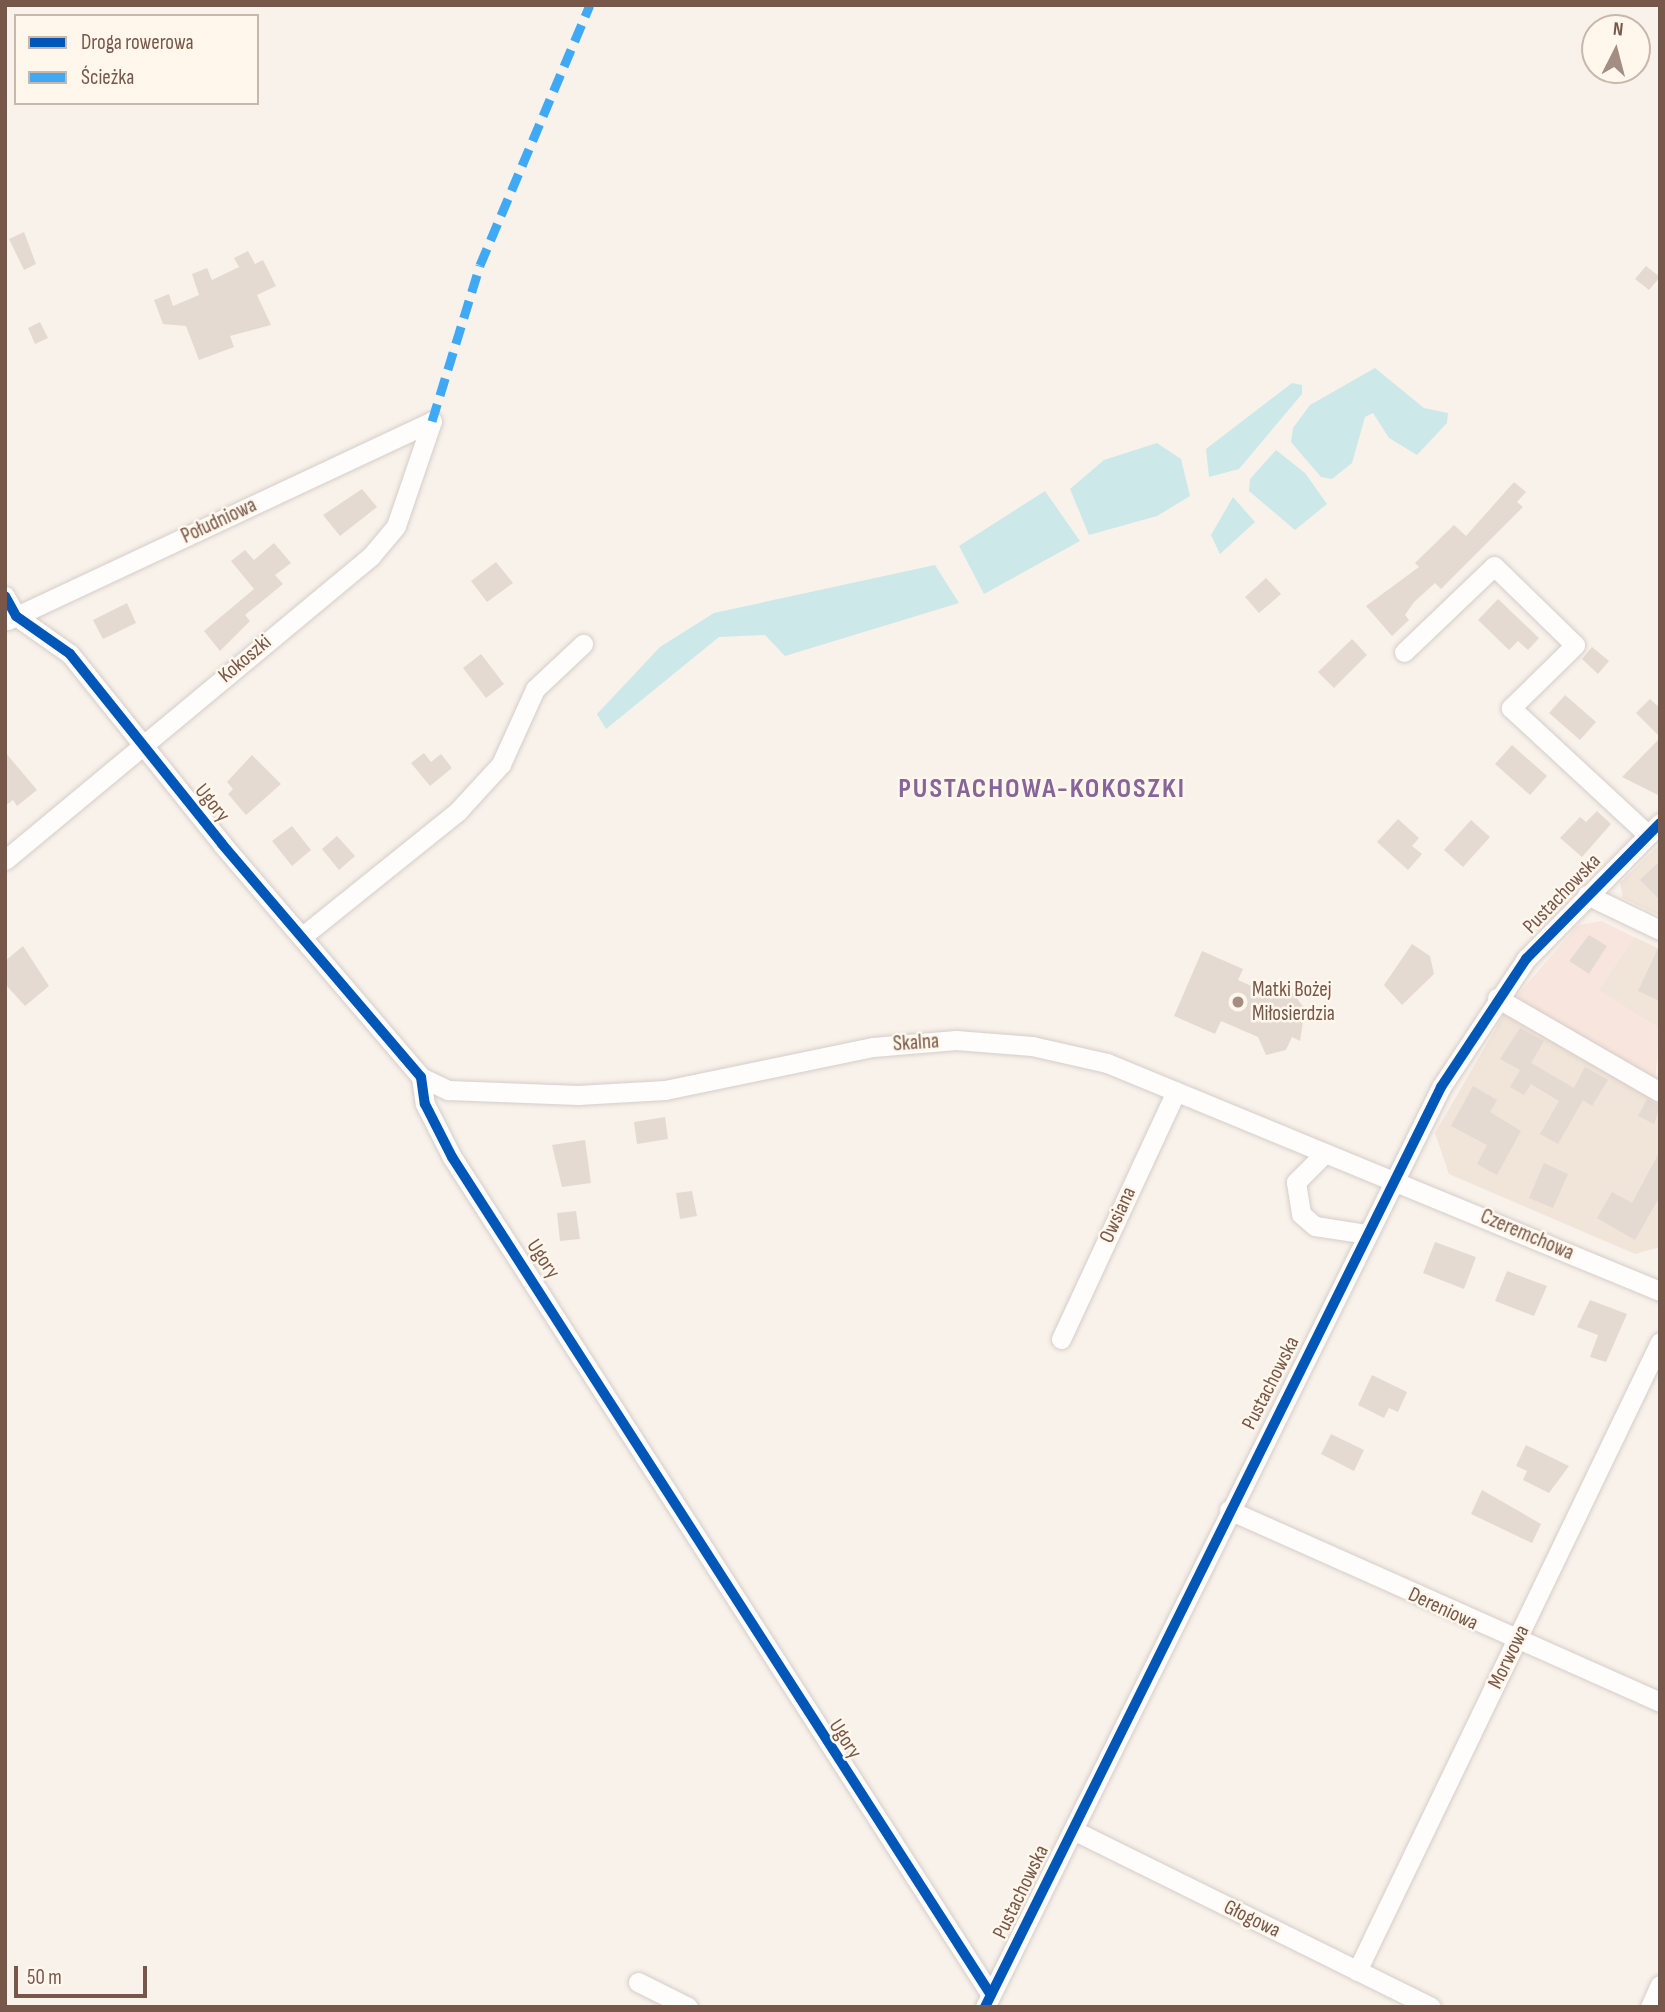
<!DOCTYPE html>
<html>
<head>
<meta charset="utf-8">
<style>
  body { margin:0 }
  #map { position:relative; width:1665px; height:2012px; overflow:hidden; background:#f8f2eb; font-family:"Sofia Sans Condensed",sans-serif }
  div>[style] { position:absolute }
  [style*='--x'] { left:calc(var(--x)*1px); top:calc(var(--y)*1px); width:calc(var(--w)*1px); rotate:calc(var(--a)*1deg) }
  .residential>* { inset:0; background:#f1e4d8 }
  .commercial>* { inset:0; background:#f8e6de }
  .water>* { inset:0; background:#cce8e8 }
  .building>* { inset:0; background:#e4dad2 }
  .roads { filter:drop-shadow(0 0 2px #d6cdc8) drop-shadow(0 0 2px #d6cdc8) }
  .minor>* { height:19px; margin:-9.5px; padding:0 9.5px; transform-origin:9.5px; border-radius:9.5px; background:#fefdfc }
  .quiet>* { height:9px; margin-top:-4.5px; transform-origin:0; background:repeating-linear-gradient(90deg,#3fa9f5 0 18px,transparent 0 27px) }
  .cycleway>* { height:10px; margin:-5px; padding:0 5px; transform-origin:5px; border-radius:5px; background:#0057b8 }
  .dots>* { width:19px; height:19px; translate:-50% -50%; box-sizing:border-box; border:4px solid #fff7ec; border-radius:50% }
  span { translate:-50% -50%; white-space:nowrap; text-align:center; line-height:1.15; -webkit-text-stroke:5px #fff7ec; paint-order:stroke }
  .street-label { font-size:21px; color:#775749 }
  .poi-label { font-size:21px; color:#775749 }
  .left { translate:0 -50%; text-align:left }
  .district-label { font-size:28px; color:#86659b; font-weight:700; letter-spacing:2px }
  .frame { position:absolute; inset:0; border:7px solid #775749; pointer-events:none }
  .legend { position:absolute; left:14px; top:14px; width:245px; height:91px; box-sizing:border-box; background:#fff7ec; border:2px solid #c9b7ab; margin:0; padding:9px 12px; list-style:none; font-size:21px; color:#775749 }
  .legend li { display:flex; align-items:center; gap:14px; height:35px }
  .legend b { width:35px; border:2px solid #c9b7ab }
  .north { position:absolute; left:1581px; top:14px; width:70px; height:70px; box-sizing:border-box; background:#fff7ec; border:2px solid #c9b7ab; border-radius:50%; rotate:6deg; font-size:19px; font-weight:700; line-height:28px; text-align:center; color:#775749 }
  .north::after { content:''; display:block; margin:auto; width:24px; height:32px; background:#a48d82; clip-path:polygon(50% 0,100% 100%,50% 72%,0 100%) }
  .scale { position:absolute; left:14px; top:1966px; width:133px; height:32px; box-sizing:border-box; border:4px solid #775749; border-top:0; padding-left:9px; font-size:21px; line-height:24px; white-space:nowrap; color:#775749; -webkit-text-stroke:5px #fff7ec; paint-order:stroke }
</style>
</head>
<body>
<div id="map">
  <div class="residential">
    <i style="clip-path:polygon(1660px 844px,1660px 916px,1623px 898px,1620px 883px)"></i>
    <i style="clip-path:polygon(1634px 937px,1660px 949px,1660px 1029px,1598px 990px)"></i>
    <i style="clip-path:polygon(1506px 1011px,1660px 1102px,1660px 1247px,1635px 1254px,1449px 1174px,1435px 1133px)"></i>
  </div>
  <div class="commercial">
    <i style="clip-path:polygon(1602px 921px,1634px 937px,1599px 990px,1660px 1029px,1655px 1083px,1514px 999px,1578px 925px)"></i>
  </div>
  <div class="water">
    <i style="clip-path:polygon(1375px 368px,1424px 408px,1448px 413px,1447px 423px,1417px 455px,1389px 438px,1373px 413px,1365px 417px,1352px 463px,1332px 479px,1321px 477px,1291px 442px,1293px 428px,1310px 405px)"></i>
    <i style="clip-path:polygon(1292px 383px,1302px 385px,1302px 394px,1239px 469px,1209px 477px,1206px 449px)"></i>
    <i style="clip-path:polygon(1157px 443px,1181px 459px,1190px 496px,1157px 516px,1089px 535px,1070px 489px,1104px 460px)"></i>
    <i style="clip-path:polygon(1276px 450px,1305px 473px,1327px 504px,1295px 530px,1249px 491px,1250px 479px)"></i>
    <i style="clip-path:polygon(1045px 491px,1080px 541px,984px 594px,959px 546px)"></i>
    <i style="clip-path:polygon(1233px 497px,1255px 522px,1220px 554px,1211px 535px)"></i>
    <i style="clip-path:polygon(935px 565px,959px 603px,785px 656px,765px 635px,719px 637px,606px 729px,597px 714px,660px 647px,714px 613px)"></i>
  </div>
  <div class="building">
    <i style="clip-path:polygon(24px 232px,36px 264px,24px 270px,9px 239px)"></i>
    <i style="clip-path:polygon(248px 251px,255px 264px,263px 260px,276px 286px,257px 295px,271px 325px,230px 336px,234px 347px,199px 360px,186px 326px,163px 324px,154px 300px,169px 294px,173px 306px,199px 295px,192px 274px,207px 268px,212px 280px,239px 267px,234px 258px)"></i>
    <i style="clip-path:polygon(1646px 266px,1660px 277px,1649px 290px,1635px 279px)"></i>
    <i style="clip-path:polygon(40px 322px,48px 338px,35px 344px,28px 328px)"></i>
    <i style="clip-path:polygon(1514px 482px,1526px 492px,1517px 502px,1523px 507px,1441px 589px,1435px 583px,1414px 602px,1405px 615px,1409px 620px,1392px 636px,1366px 606px,1419px 567px,1415px 563px,1454px 525px,1466px 536px)"></i>
    <i style="clip-path:polygon(362px 489px,377px 507px,340px 536px,323px 515px)"></i>
    <i style="clip-path:polygon(274px 543px,291px 563px,275px 575px,283px 584px,245px 615px,250px 621px,220px 651px,204px 631px,254px 589px,231px 561px,245px 550px,254px 560px)"></i>
    <i style="clip-path:polygon(496px 562px,513px 583px,487px 602px,471px 581px)"></i>
    <i style="clip-path:polygon(1266px 578px,1281px 594px,1259px 613px,1245px 597px)"></i>
    <i style="clip-path:polygon(1498px 599px,1539px 638px,1528px 650px,1518px 641px,1509px 650px,1478px 620px)"></i>
    <i style="clip-path:polygon(127px 603px,136px 623px,103px 639px,93px 620px)"></i>
    <i style="clip-path:polygon(1352px 639px,1367px 655px,1334px 688px,1318px 672px)"></i>
    <i style="clip-path:polygon(1592px 647px,1609px 661px,1598px 674px,1582px 659px)"></i>
    <i style="clip-path:polygon(481px 654px,504px 684px,486px 698px,463px 668px)"></i>
    <i style="clip-path:polygon(1565px 695px,1596px 722px,1580px 740px,1549px 713px)"></i>
    <i style="clip-path:polygon(1650px 699px,1660px 708px,1660px 737px,1636px 713px)"></i>
    <i style="clip-path:polygon(1660px 738px,1660px 796px,1622px 777px)"></i>
    <i style="clip-path:polygon(1512px 745px,1547px 776px,1530px 795px,1495px 764px)"></i>
    <i style="clip-path:polygon(5px 752px,37px 790px,17px 806px,13px 800px,5px 806px)"></i>
    <i style="clip-path:polygon(424px 753px,431px 762px,441px 754px,452px 768px,430px 786px,411px 763px)"></i>
    <i style="clip-path:polygon(252px 755px,281px 784px,246px 815px,228px 794px,233px 789px,227px 782px)"></i>
    <i style="clip-path:polygon(1597px 811px,1611px 824px,1582px 857px,1560px 838px,1580px 817px,1586px 822px)"></i>
    <i style="clip-path:polygon(1398px 819px,1419px 838px,1412px 846px,1422px 854px,1408px 870px,1377px 842px)"></i>
    <i style="clip-path:polygon(1471px 820px,1490px 837px,1463px 867px,1444px 850px)"></i>
    <i style="clip-path:polygon(292px 826px,311px 850px,292px 866px,272px 841px)"></i>
    <i style="clip-path:polygon(337px 836px,355px 856px,339px 870px,322px 849px)"></i>
    <i style="clip-path:polygon(1660px 861px,1660px 900px,1640px 880px)"></i>
    <i style="clip-path:polygon(1589px 935px,1607px 946px,1589px 974px,1569px 961px)"></i>
    <i style="clip-path:polygon(1412px 944px,1430px 956px,1434px 974px,1402px 1005px,1384px 985px)"></i>
    <i style="clip-path:polygon(1660px 944px,1660px 1001px,1638px 991px)"></i>
    <i style="clip-path:polygon(23px 946px,49px 986px,25px 1006px,5px 984px,5px 961px)"></i>
    <i style="clip-path:polygon(1202px 951px,1243px 969px,1238px 980px,1278px 998px,1291px 991px,1305px 1009px,1300px 1041px,1292px 1037px,1286px 1050px,1266px 1055px,1258px 1037px,1221px 1021px,1215px 1034px,1174px 1016px)"></i>
    <i style="clip-path:polygon(1520px 1028px,1544px 1041px,1531px 1063px,1574px 1088px,1585px 1067px,1608px 1080px,1592px 1106px,1583px 1100px,1558px 1144px,1540px 1134px,1559px 1101px,1531px 1084px,1524px 1095px,1510px 1087px,1520px 1070px,1500px 1059px)"></i>
    <i style="clip-path:polygon(1473px 1086px,1497px 1100px,1490px 1112px,1521px 1131px,1497px 1175px,1477px 1164px,1487px 1145px,1451px 1126px)"></i>
    <i style="clip-path:polygon(1647px 1099px,1660px 1106px,1654px 1124px,1638px 1116px)"></i>
    <i style="clip-path:polygon(665px 1117px,668px 1139px,637px 1144px,634px 1122px)"></i>
    <i style="clip-path:polygon(585px 1140px,591px 1183px,562px 1187px,552px 1145px)"></i>
    <i style="clip-path:polygon(1660px 1151px,1660px 1196px,1635px 1240px,1597px 1218px,1612px 1192px,1632px 1203px)"></i>
    <i style="clip-path:polygon(1544px 1163px,1568px 1174px,1553px 1208px,1529px 1198px)"></i>
    <i style="clip-path:polygon(692px 1191px,697px 1216px,680px 1219px,676px 1193px)"></i>
    <i style="clip-path:polygon(576px 1211px,580px 1239px,560px 1241px,557px 1213px)"></i>
    <i style="clip-path:polygon(1435px 1242px,1476px 1257px,1464px 1289px,1423px 1273px)"></i>
    <i style="clip-path:polygon(1507px 1271px,1547px 1286px,1534px 1316px,1495px 1301px)"></i>
    <i style="clip-path:polygon(1590px 1300px,1627px 1314px,1606px 1362px,1590px 1357px,1598px 1335px,1577px 1327px)"></i>
    <i style="clip-path:polygon(1372px 1375px,1407px 1392px,1398px 1412px,1389px 1408px,1384px 1418px,1358px 1405px)"></i>
    <i style="clip-path:polygon(1331px 1434px,1364px 1450px,1354px 1471px,1321px 1454px)"></i>
    <i style="clip-path:polygon(1526px 1445px,1569px 1466px,1549px 1493px,1523px 1480px,1527px 1471px,1516px 1466px)"></i>
    <i style="clip-path:polygon(1482px 1490px,1541px 1524px,1532px 1543px,1471px 1514px)"></i>
  </div>
  <div class="roads">
    <div class="minor">
      <i style="--x:5;--y:596;--w:23;--a:61"></i>
      <i style="--x:16;--y:616;--w:66;--a:35.1"></i>
      <i style="--x:70;--y:654;--w:243;--a:51.3"></i>
      <i style="--x:222;--y:844;--w:306;--a:49.5"></i>
      <i style="--x:421;--y:1077;--w:27;--a:82"></i>
      <i style="--x:425;--y:1104;--w:59;--a:63"></i>
      <i style="--x:452;--y:1157;--w:996;--a:57.25"></i>
      <i style="--x:8;--y:620;--w:468;--a:-25.1"></i>
      <i style="--x:1404;--y:652;--w:124;--a:-43.7"></i>
      <i style="--x:1494;--y:566;--w:113;--a:44.3"></i>
      <i style="--x:1575;--y:645;--w:90;--a:135.5"></i>
      <i style="--x:1511;--y:708;--w:187;--a:42.8"></i>
      <i style="--x:5;--y:860;--w:476;--a:-39.7"></i>
      <i style="--x:371;--y:556;--w:39;--a:-50"></i>
      <i style="--x:396;--y:526;--w:111;--a:-71.1"></i>
      <i style="--x:1587;--y:895;--w:81;--a:25.6"></i>
      <i style="--x:304;--y:935;--w:198;--a:-38.8"></i>
      <i style="--x:458;--y:811;--w:64;--a:-47.5"></i>
      <i style="--x:501;--y:764;--w:82;--a:-65.6"></i>
      <i style="--x:535;--y:689;--w:66;--a:-43.2"></i>
      <i style="--x:1497;--y:998;--w:188;--a:30"></i>
      <i style="--x:421;--y:1077;--w:30;--a:26"></i>
      <i style="--x:448;--y:1090;--w:130;--a:2.2"></i>
      <i style="--x:578;--y:1095;--w:87;--a:-3.3"></i>
      <i style="--x:665;--y:1090;--w:212;--a:-11.7"></i>
      <i style="--x:873;--y:1047;--w:83;--a:-4.8"></i>
      <i style="--x:956;--y:1040;--w:76;--a:4.5"></i>
      <i style="--x:1032;--y:1046;--w:77;--a:12.8"></i>
      <i style="--x:1107;--y:1063;--w:598;--a:22.41"></i>
      <i style="--x:1325;--y:1153;--w:41;--a:135"></i>
      <i style="--x:1296;--y:1182;--w:32;--a:81"></i>
      <i style="--x:1301;--y:1214;--w:18;--a:41"></i>
      <i style="--x:1315;--y:1226;--w:53;--a:8.7"></i>
      <i style="--x:1061;--y:1339;--w:273;--a:-65.1"></i>
      <i style="--x:1229;--y:1510;--w:472;--a:24"></i>
      <i style="--x:1073;--y:1830;--w:399;--a:26.3"></i>
      <i style="--x:1357;--y:1971;--w:698;--a:-64.28"></i>
      <i style="--x:638;--y:1982;--w:56;--a:26.6"></i>
      <i style="--x:985;--y:2007;--w:1027;--a:-63.63"></i>
      <i style="--x:1441;--y:1087;--w:154;--a:-56.4"></i>
      <i style="--x:1526;--y:959;--w:191;--a:-45.4"></i>
      <i style="--x:1650;--y:2007;--w:24;--a:-66"></i>
    </div>
  </div>
  <div class="quiet">
    <i style="--x:432;--y:421;--w:163;--a:-72.9"></i>
    <i style="--x:480;--y:265;--w:282;--a:-67.1"></i>
  </div>
  <div class="cycleway">
    <i style="--x:5;--y:596;--w:23;--a:61"></i>
    <i style="--x:16;--y:616;--w:66;--a:35.1"></i>
    <i style="--x:70;--y:654;--w:243;--a:51.3"></i>
    <i style="--x:222;--y:844;--w:306;--a:49.5"></i>
    <i style="--x:421;--y:1077;--w:27;--a:82"></i>
    <i style="--x:425;--y:1104;--w:59;--a:63"></i>
    <i style="--x:452;--y:1157;--w:996;--a:57.25"></i>
    <i style="--x:985;--y:2007;--w:1027;--a:-63.63"></i>
    <i style="--x:1441;--y:1087;--w:154;--a:-56.4"></i>
    <i style="--x:1526;--y:959;--w:191;--a:-45.4"></i>
  </div>
  <div class="dots">
    <i style="left:1238px;top:1002px;background:#a48d82"></i>
  </div>
  <div class="street-label">
    <span style="left:219px;top:521px;rotate:-25deg">Południowa</span>
    <span style="left:245px;top:659px;rotate:-40deg">Kokoszki</span>
    <span style="left:212px;top:803px;rotate:51deg">Ugory</span>
    <span style="left:1562px;top:894px;rotate:-46deg">Pustachowska</span>
    <span style="left:916px;top:1043px;rotate:-4deg">Skalna</span>
    <span style="left:1118px;top:1215px;rotate:-65deg">Owsiana</span>
    <span style="left:1527px;top:1235px;rotate:23deg">Czeremchowa</span>
    <span style="left:543px;top:1259px;rotate:56deg">Ugory</span>
    <span style="left:1271px;top:1383px;rotate:-63deg">Pustachowska</span>
    <span style="left:1443px;top:1609px;rotate:25deg">Dereniowa</span>
    <span style="left:1509px;top:1657px;rotate:-64deg">Morwowa</span>
    <span style="left:845px;top:1739px;rotate:57deg">Ugory</span>
    <span style="left:1021px;top:1892px;rotate:-64deg">Pustachowska</span>
    <span style="left:1252px;top:1919px;rotate:26deg">Głogowa</span>
  </div>
  <div class="poi-label">
    <span class="left" style="left:1252px;top:1002px">Matki Bożej<br>Miłosierdzia</span>
  </div>
  <div class="district-label">
    <span style="left:1042px;top:789px">PUSTACHOWA-KOKOSZKI</span>
  </div>
  <div class="frame"></div>
  <ul class="legend">
  <li><b style="height:9px;background:#0057b8"></b>Droga rowerowa</li>
  <li><b style="height:9px;background:#3fa9f5"></b>Ścieżka</li>
  </ul>
  <div class="north">N</div>
  <div class="scale">50 m</div>
</div>
</body>
</html>
